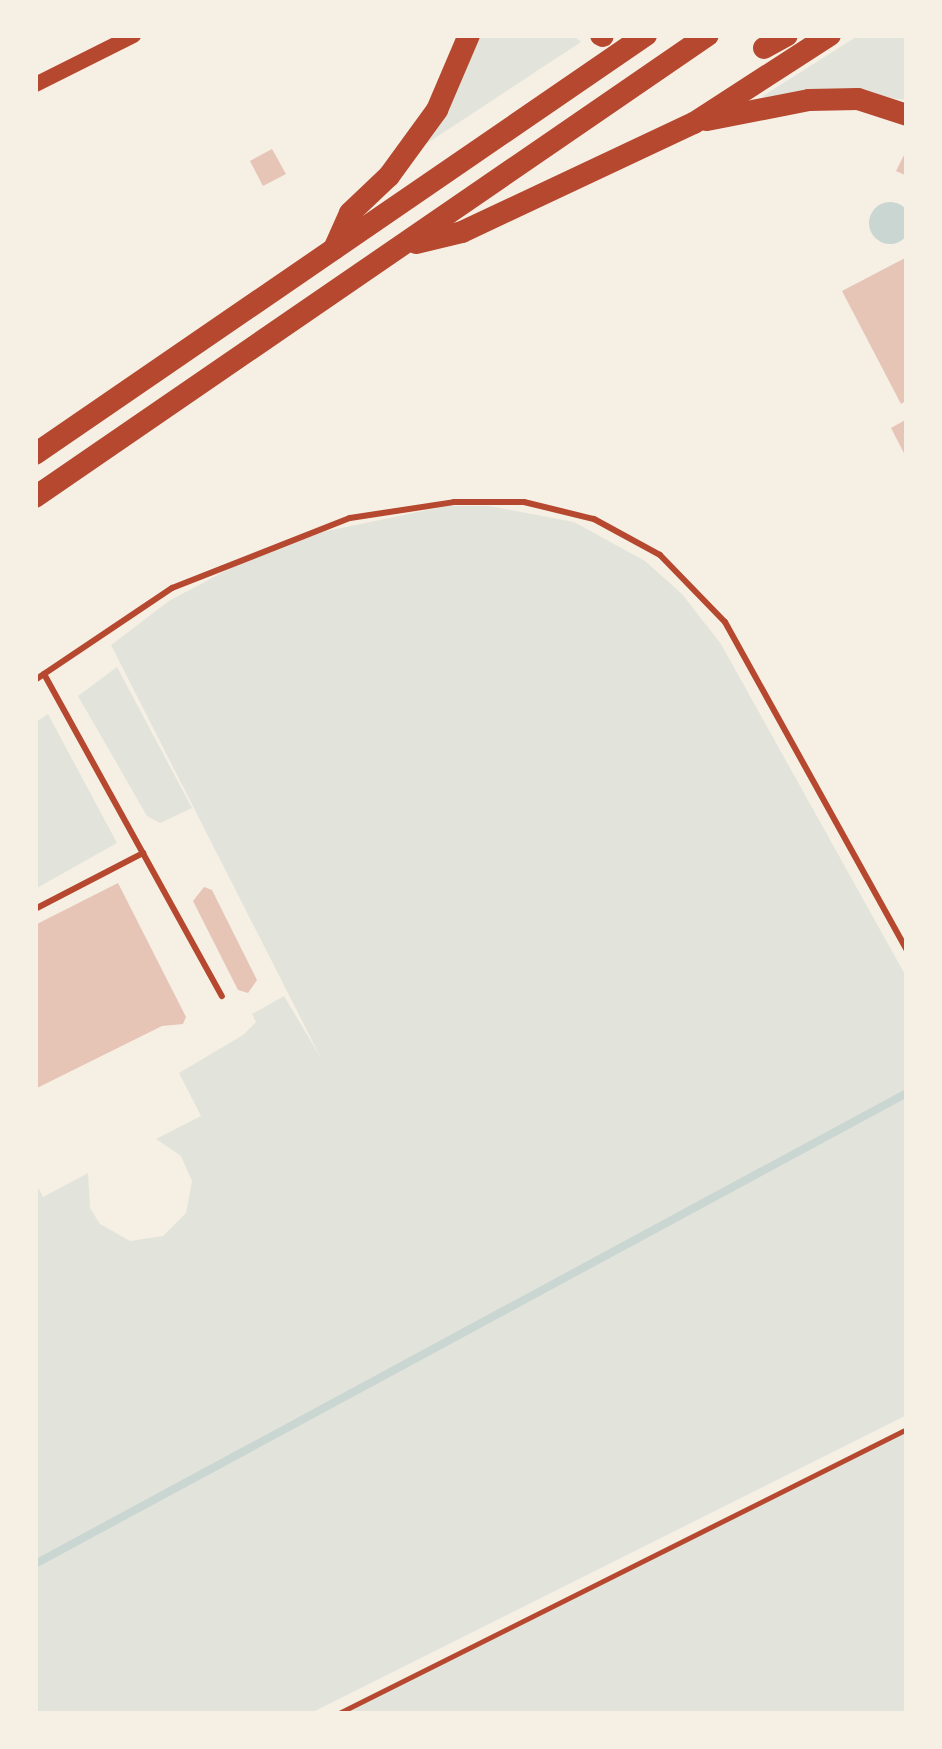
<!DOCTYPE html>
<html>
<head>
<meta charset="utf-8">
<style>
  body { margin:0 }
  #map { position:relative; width:942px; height:1749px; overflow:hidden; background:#f6efe4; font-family:"DM Sans",sans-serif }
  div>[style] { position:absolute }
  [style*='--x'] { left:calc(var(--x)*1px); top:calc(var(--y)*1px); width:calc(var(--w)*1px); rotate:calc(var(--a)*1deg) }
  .green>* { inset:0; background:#e2e4dc }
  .water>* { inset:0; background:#c9d6d2 }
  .round { border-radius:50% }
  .stream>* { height:8px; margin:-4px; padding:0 4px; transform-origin:4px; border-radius:4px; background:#c9d6d2 }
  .building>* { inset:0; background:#e6c5b7 }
  .path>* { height:5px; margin:-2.5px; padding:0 2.5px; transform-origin:2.5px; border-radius:2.5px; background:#b5482f }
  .service>* { height:6px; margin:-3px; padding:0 3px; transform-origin:3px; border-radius:3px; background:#b5482f }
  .tertiary>* { height:15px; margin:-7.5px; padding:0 7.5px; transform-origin:7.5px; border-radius:7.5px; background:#b5482f }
  .motorway>* { height:22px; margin:-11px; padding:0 11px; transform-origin:11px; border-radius:11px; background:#b5482f }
  span { translate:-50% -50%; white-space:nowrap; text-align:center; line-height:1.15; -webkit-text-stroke:8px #f6efe4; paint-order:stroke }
  .frame { position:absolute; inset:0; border:38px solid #f6efe4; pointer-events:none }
</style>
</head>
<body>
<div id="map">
  <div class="green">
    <i style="clip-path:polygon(477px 35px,573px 35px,581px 42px,423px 146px)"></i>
    <i style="clip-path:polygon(859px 35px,907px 35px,907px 100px,851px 93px,766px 104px,763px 96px)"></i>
    <i style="clip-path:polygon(447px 506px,489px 506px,574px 522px,645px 561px,682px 594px,721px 644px,907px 978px,907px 1415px,309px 1714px,35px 1714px,35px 1181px,43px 1197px,88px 1173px,90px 1208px,100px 1224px,130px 1241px,163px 1236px,186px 1213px,192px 1181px,181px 1156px,156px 1139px,201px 1116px,179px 1073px,243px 1035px,256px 1022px,252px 1014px,284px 996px,321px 1058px,111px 645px,169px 601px,240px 563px,322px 532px)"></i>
    <i style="clip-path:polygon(117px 667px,192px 808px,160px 823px,147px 816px,78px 696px)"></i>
    <i style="clip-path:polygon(48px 714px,117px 843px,35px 889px,35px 723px)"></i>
    <i style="clip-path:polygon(907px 1429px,907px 1714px,337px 1714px)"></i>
  </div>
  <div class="water">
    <i class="round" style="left:869px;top:202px;width:42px;height:42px"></i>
  </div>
  <div class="stream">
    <i style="--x:35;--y:1564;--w:991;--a:-28.38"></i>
  </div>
  <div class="building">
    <i style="clip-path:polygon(272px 149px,286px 174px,263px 186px,250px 161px)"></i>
    <i style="clip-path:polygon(907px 149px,907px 173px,905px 175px,896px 171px)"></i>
    <i style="clip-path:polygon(907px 257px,907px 400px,901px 404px,842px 291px)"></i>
    <i style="clip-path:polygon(907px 419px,907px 459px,891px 428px)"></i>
    <i style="clip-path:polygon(118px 883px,186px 1017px,183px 1024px,162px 1026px,35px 1089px,35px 925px)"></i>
    <i style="clip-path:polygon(204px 887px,212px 890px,257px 980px,248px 993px,238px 990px,193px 901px)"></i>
  </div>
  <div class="path">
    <i style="--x:337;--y:1714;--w:637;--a:-26.57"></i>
  </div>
  <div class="service">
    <i style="--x:44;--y:674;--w:368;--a:61.1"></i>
    <i style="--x:35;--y:680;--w:165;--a:-33.9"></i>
    <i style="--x:172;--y:588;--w:191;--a:-21.5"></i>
    <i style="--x:350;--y:518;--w:105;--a:-8.7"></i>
    <i style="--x:454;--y:502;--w:70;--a:0"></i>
    <i style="--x:524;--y:502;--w:72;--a:13.7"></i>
    <i style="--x:594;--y:519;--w:75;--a:28.6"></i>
    <i style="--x:660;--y:555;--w:93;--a:45.9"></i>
    <i style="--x:725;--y:622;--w:375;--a:61"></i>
    <i style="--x:35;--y:909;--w:122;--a:-27.4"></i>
  </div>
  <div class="tertiary">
    <i style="--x:35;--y:84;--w:110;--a:-26.6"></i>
  </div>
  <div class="motorway">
    <i style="--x:601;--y:35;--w:2;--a:27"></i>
    <i style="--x:764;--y:48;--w:26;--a:-29"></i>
    <i style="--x:707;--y:120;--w:104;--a:-11.1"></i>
    <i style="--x:809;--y:100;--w:49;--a:-1.2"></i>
    <i style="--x:858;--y:99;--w:52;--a:18.1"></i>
    <i style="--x:416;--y:243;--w:47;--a:-13.4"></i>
    <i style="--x:462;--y:232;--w:256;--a:-25.2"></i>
    <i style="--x:694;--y:123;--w:162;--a:-32.9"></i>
    <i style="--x:334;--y:249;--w:39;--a:-66"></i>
    <i style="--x:350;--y:213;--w:54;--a:-43.5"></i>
    <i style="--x:389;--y:176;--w:82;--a:-54"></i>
    <i style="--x:437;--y:110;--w:82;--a:-66.9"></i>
    <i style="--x:35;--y:454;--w:741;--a:-34.44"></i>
    <i style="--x:35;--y:497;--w:816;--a:-34.47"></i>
  </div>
  <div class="frame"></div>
</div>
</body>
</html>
